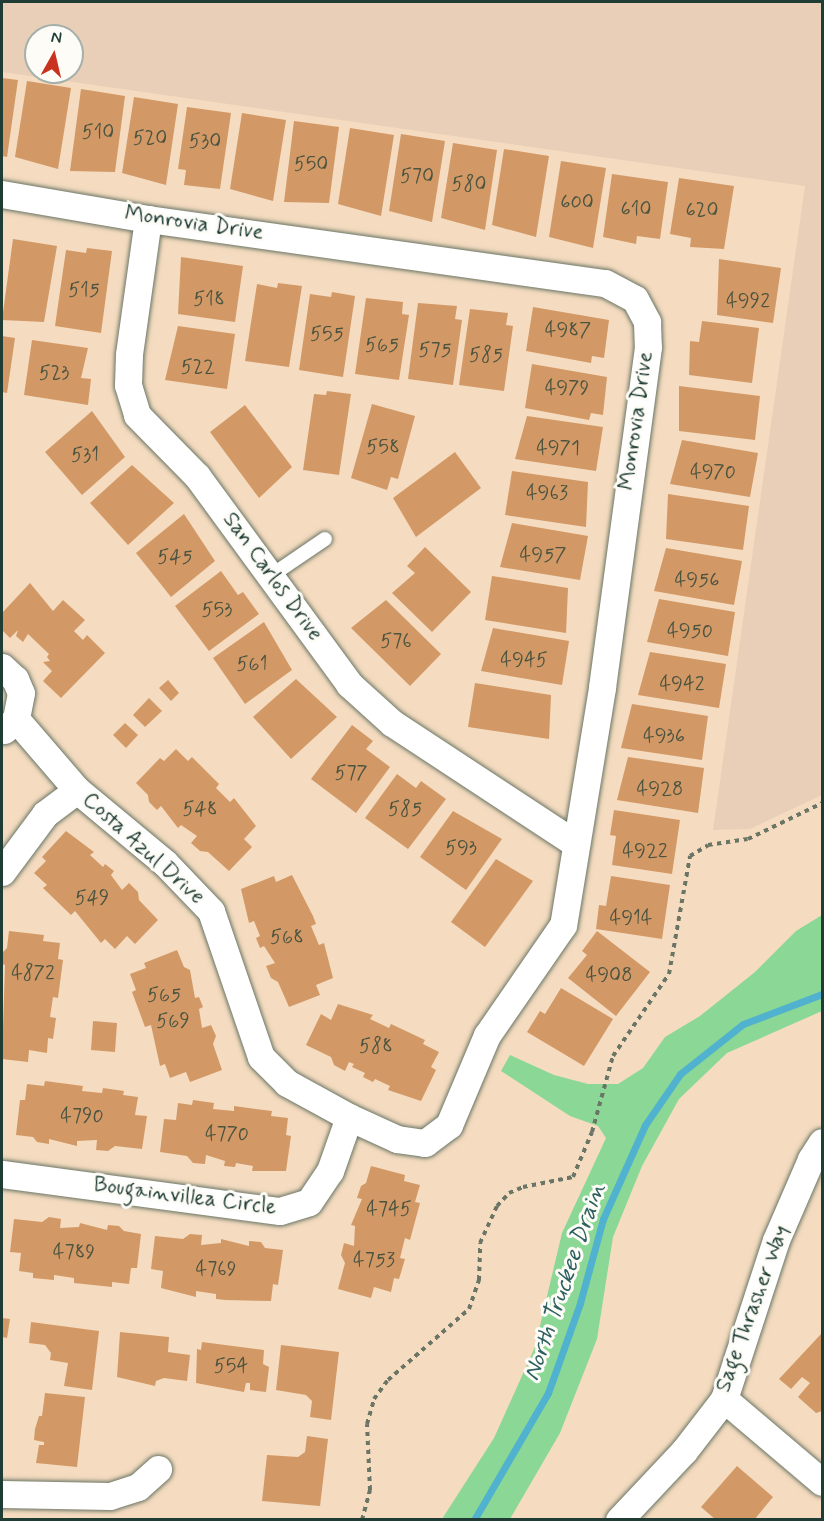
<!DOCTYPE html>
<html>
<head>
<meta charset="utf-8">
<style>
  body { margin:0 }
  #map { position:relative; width:824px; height:1521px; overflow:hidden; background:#f5dcc0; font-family:Mynerve,sans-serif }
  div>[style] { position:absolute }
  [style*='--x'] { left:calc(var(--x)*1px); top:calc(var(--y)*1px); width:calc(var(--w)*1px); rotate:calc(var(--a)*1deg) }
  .built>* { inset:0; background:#e9cfb8 }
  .green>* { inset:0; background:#8bd795 }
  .stream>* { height:7px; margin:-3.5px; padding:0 3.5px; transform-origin:3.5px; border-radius:3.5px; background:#50b2cf }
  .building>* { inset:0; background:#d29966 }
  .path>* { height:4px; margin-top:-2px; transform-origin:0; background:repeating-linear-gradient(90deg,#6a7565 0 4.5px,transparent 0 9px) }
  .roads { filter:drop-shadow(0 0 2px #6a7565) drop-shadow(0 0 2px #6a7565) }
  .service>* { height:14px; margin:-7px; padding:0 7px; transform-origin:7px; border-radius:7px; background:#fff }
  .minor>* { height:27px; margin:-13.5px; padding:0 13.5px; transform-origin:13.5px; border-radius:13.5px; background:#fff }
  span { translate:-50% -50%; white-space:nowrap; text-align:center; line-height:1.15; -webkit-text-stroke:6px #fdfcf7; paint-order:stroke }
  .number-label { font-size:20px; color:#4c5440 }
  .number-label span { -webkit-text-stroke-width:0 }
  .street-label { font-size:22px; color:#1f3d34 }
  .water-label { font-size:24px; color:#2e6062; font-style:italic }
  .frame { position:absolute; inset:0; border:3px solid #1f3d34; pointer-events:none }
  .north { position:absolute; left:24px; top:24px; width:60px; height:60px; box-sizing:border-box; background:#fdfcf7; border:2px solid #a4b0a9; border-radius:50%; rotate:8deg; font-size:16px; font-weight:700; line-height:24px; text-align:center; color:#1f3d34 }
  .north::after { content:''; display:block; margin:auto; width:21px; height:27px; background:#c8321e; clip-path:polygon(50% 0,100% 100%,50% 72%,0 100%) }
</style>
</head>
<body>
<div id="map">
  <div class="built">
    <i style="clip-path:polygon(evenodd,2px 2px,822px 2px,822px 795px,750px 829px,713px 830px,805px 186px,2px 72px,2px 2px,36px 36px,72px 36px,72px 72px,36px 72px,36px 36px)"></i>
  </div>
  <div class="green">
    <i style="clip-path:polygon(822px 915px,822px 1011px,727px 1053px,679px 1099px,642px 1166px,613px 1237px,597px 1339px,560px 1433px,510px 1519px,442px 1519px,494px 1438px,535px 1347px,562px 1233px,606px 1138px,598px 1126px,570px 1116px,501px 1071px,510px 1055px,554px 1075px,588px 1084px,618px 1084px,643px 1068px,665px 1037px,700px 1016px,755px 972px,796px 931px)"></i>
  </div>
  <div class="stream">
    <i style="--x:474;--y:1520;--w:147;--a:-59.8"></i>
    <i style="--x:548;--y:1393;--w:96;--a:-70.4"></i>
    <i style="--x:580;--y:1303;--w:87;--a:-74.7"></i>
    <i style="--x:603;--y:1219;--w:103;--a:-65.9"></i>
    <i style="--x:645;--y:1125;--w:62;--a:-55.5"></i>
    <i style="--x:680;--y:1074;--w:80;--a:-38.4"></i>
    <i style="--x:743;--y:1024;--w:85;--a:-20.8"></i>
  </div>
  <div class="building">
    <i style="clip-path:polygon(2px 78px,18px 80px,7px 157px,2px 156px)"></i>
    <i style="clip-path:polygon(27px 81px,71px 88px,58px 169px,15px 157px)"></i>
    <i style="clip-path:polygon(81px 89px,125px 96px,115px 172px,70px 171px)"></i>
    <i style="clip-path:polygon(134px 97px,178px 104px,166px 185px,122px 173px)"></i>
    <i style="clip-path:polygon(187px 107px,231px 113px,220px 189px,184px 185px,186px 170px,178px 169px)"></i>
    <i style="clip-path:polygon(242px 113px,286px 120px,273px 201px,230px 189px)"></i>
    <i style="clip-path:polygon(294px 121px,339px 127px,329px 203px,284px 202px)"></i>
    <i style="clip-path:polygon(350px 128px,394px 135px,381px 216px,338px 204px)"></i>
    <i style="clip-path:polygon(401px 134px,445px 141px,432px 222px,389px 211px)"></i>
    <i style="clip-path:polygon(453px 143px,497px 150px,485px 230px,441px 218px)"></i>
    <i style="clip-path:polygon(504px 149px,549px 156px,536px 237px,492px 225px)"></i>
    <i style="clip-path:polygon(561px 161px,606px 168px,593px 248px,549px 237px)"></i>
    <i style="clip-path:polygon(612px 174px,668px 182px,660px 239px,637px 236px,636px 244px,603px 237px)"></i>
    <i style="clip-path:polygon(679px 178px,734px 186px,724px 249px,690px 247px,691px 238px,670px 234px)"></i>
    <i style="clip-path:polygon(13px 239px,57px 246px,44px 322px,2px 320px)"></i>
    <i style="clip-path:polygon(87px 248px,112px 251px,101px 333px,55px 326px,66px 250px,86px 253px)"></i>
    <i style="clip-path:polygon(181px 257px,243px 266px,235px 322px,178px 314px)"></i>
    <i style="clip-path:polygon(719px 259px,781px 268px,773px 323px,717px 315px)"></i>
    <i style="clip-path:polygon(278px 283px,302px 286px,289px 367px,245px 361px,257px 284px,277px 288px)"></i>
    <i style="clip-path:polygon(332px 292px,355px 296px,343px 377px,299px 370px,310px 294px,331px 297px)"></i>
    <i style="clip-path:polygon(366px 298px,403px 302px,402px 314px,409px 315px,399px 380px,355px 374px)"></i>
    <i style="clip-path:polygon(418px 303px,457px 306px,455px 319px,462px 320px,453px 385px,408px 379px)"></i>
    <i style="clip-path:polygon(533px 307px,609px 320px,604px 358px,592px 356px,591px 363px,526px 351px)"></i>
    <i style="clip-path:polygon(470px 309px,508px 313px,506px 325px,513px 326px,504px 391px,459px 385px)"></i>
    <i style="clip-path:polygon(702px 321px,759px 328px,752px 383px,689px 375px,690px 341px,699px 342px)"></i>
    <i style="clip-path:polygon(178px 326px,235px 334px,227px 389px,165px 380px)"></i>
    <i style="clip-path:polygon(2px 336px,15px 338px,7px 393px,2px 392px)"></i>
    <i style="clip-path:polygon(32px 340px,88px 348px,81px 378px,91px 379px,88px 405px,24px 395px)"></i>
    <i style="clip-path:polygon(532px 364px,607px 377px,603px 415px,591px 413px,589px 420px,525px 408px)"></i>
    <i style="clip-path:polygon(679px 386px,760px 396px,755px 440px,679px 431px)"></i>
    <i style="clip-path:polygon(327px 391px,351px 394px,339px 475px,303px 470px,314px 394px,326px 395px)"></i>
    <i style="clip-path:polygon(372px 404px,415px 416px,398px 479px,391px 477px,387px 490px,351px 478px)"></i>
    <i style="clip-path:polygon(245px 405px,292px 467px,259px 498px,210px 432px)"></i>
    <i style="clip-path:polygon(92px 411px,125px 457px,82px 495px,45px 452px)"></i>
    <i style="clip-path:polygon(527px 416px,603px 427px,596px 471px,515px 459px)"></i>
    <i style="clip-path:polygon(682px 440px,758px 453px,750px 497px,670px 484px)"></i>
    <i style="clip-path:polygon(455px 452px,481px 488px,416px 537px,393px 498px)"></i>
    <i style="clip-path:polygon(132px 465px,174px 503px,128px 545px,90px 503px)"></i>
    <i style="clip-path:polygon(512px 471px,588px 482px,586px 527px,505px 515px)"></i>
    <i style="clip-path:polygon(668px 494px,749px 506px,743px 550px,666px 539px)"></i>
    <i style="clip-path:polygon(184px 514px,215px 561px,171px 597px,136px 553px)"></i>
    <i style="clip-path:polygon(512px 523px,588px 536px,580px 580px,500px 567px)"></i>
    <i style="clip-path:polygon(425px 547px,471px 592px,432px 632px,392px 593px,415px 573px,407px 566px)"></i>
    <i style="clip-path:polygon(666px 548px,742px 561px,734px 605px,654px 591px)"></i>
    <i style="clip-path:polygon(221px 571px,238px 595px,243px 592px,259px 614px,209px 651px,175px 606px)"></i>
    <i style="clip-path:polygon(492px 576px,568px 588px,566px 633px,485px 620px)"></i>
    <i style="clip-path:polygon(30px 583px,53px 611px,63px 600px,85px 620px,74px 631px,83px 640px,87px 635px,105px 653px,61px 698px,43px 681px,52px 671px,43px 662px,50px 661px,47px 657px,49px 654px,28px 634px,23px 642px,16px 636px,18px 630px,10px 638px,2px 630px,2px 613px)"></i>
    <i style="clip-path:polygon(659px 599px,735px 612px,728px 656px,647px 642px)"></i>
    <i style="clip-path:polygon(386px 600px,441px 654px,410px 686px,351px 628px)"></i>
    <i style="clip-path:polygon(264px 622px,292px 670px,245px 704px,213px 658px)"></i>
    <i style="clip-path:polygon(493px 628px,569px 641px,562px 685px,481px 671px)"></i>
    <i style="clip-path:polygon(650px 652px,726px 664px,719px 708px,638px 695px)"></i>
    <i style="clip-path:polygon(296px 679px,337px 717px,291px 759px,253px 717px)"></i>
    <i style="clip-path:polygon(168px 680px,179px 693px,171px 701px,159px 688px)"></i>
    <i style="clip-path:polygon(475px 683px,551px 695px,549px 739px,468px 727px)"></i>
    <i style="clip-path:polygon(149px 698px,162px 711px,145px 727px,133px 715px)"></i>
    <i style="clip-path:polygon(632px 704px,708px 716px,702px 760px,621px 748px)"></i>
    <i style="clip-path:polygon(125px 723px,138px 735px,126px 748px,113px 735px)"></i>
    <i style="clip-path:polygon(352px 725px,373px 741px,366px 749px,390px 767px,356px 813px,311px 779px)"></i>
    <i style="clip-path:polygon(176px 749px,188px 761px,192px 757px,219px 784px,216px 788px,230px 802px,234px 798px,256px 826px,244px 839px,252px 847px,229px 871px,208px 852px,200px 851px,191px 843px,197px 836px,181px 825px,178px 828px,161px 806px,157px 810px,149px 802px,148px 795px,136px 783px,160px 758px,164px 761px)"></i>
    <i style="clip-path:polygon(628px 757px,704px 768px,698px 813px,617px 800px)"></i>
    <i style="clip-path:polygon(397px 774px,416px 788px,421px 781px,446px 799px,408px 849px,365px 818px)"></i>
    <i style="clip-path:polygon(614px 810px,680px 820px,672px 874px,612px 865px,616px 836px,610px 835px)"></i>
    <i style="clip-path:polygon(453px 811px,502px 839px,466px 890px,420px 857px)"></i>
    <i style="clip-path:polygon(66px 831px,94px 852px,90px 855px,103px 867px,105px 864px,114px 871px,111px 875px,122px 890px,129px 883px,138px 892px,139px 900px,158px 920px,135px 944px,127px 936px,115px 949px,105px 939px,101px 943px,75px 911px,71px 915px,43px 888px,47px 885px,34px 873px,46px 861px,42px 857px)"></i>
    <i style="clip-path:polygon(496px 859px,533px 881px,485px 947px,451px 922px)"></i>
    <i style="clip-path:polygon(292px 875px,313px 916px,316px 924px,311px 926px,319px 945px,324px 943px,333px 978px,316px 985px,320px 995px,289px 1007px,278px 982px,271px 978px,266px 966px,275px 963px,264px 946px,260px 948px,256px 938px,260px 936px,254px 921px,249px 923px,241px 889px,274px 876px,276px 882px)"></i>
    <i style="clip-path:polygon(611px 876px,670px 885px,662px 939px,596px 929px,599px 905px,606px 906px)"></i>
    <i style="clip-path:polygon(9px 931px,44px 935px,43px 941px,60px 943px,58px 959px,63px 960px,58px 998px,53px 997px,50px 1017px,56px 1018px,53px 1039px,48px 1038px,47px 1053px,29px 1050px,28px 1062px,2px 1059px,5px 965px,2px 964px,2px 953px,7px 948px)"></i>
    <i style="clip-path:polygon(597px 931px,650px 972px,616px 1016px,568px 978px,587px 955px,582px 951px)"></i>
    <i style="clip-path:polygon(177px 950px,184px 967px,190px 970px,195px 998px,199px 997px,203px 1007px,199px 1009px,202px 1028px,211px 1025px,216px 1036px,213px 1044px,222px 1070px,190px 1082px,186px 1072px,170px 1078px,165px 1064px,160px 1066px,151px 1025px,145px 1027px,132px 992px,136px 990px,130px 974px,146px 968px,144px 963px)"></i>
    <i style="clip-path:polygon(561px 988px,613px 1019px,584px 1066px,527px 1032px,540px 1011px,545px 1014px)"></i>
    <i style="clip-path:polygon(338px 1004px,373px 1015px,370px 1019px,389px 1028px,391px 1024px,425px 1040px,423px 1044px,439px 1052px,431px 1067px,436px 1070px,421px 1101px,388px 1090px,390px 1086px,375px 1079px,373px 1082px,363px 1077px,365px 1073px,352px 1067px,354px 1064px,349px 1062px,345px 1071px,334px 1065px,331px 1057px,306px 1045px,321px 1014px,331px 1020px)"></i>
    <i style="clip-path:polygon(93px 1021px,117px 1023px,115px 1052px,91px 1050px)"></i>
    <i style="clip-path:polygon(45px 1081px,83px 1086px,82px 1091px,102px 1093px,103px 1088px,124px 1091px,123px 1095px,138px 1097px,135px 1115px,147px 1116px,142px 1149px,115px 1146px,108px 1151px,96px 1150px,97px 1140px,77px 1141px,77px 1146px,49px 1139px,49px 1144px,37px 1142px,33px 1137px,16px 1135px,20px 1100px,25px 1100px,27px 1084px,44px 1086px)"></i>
    <i style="clip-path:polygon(193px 1100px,214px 1103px,213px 1109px,234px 1111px,234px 1106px,272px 1111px,271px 1116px,288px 1118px,286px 1135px,291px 1136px,286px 1171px,252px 1171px,253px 1166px,236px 1163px,235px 1167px,224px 1166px,225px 1161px,206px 1155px,205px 1164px,193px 1163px,187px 1156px,160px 1152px,164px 1119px,176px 1120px,178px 1103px,192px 1105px)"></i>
    <i style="clip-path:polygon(371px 1166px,405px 1175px,404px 1181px,420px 1185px,415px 1202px,420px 1203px,410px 1240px,405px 1238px,400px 1258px,405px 1259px,399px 1279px,394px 1278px,391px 1292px,374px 1287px,371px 1298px,338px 1289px,345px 1263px,341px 1255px,344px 1243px,354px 1246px,355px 1226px,351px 1225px,362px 1199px,357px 1198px,361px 1186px,366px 1183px)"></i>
    <i style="clip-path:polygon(49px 1217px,61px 1219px,60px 1228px,79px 1227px,80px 1223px,107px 1230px,108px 1225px,119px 1226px,124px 1231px,141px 1234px,137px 1268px,131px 1268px,129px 1284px,112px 1282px,112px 1287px,74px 1283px,74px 1278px,54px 1275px,54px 1280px,33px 1278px,33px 1273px,19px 1271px,21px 1253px,10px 1252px,14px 1219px,42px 1222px)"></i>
    <i style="clip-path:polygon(190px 1234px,202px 1235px,201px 1245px,221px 1243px,221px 1239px,249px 1246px,249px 1241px,261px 1242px,265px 1248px,283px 1250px,278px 1285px,273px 1284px,271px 1301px,225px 1300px,216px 1299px,216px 1294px,196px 1291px,196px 1297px,161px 1288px,163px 1271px,151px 1269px,155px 1236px,183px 1239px)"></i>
    <i style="clip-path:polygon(2px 1318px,10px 1319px,7px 1338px,2px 1337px)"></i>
    <i style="clip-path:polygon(31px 1322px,99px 1331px,92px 1390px,64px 1386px,68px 1363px,50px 1360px,51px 1353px,45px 1345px,29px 1343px)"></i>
    <i style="clip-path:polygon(120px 1332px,169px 1337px,168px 1352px,190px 1355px,187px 1381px,164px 1378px,156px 1381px,155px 1386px,117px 1377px)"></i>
    <i style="clip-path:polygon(822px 1333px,822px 1411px,816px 1413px,798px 1397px,810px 1383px,802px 1377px,791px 1389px,779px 1379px)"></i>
    <i style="clip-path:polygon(202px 1342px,264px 1350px,263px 1364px,269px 1367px,266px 1392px,250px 1390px,250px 1383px,246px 1383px,244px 1392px,196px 1383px,197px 1349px,201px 1350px)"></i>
    <i style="clip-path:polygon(281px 1345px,339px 1352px,331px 1420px,310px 1417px,312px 1401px,306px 1395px,276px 1390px)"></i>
    <i style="clip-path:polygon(45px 1393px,85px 1397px,77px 1467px,36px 1463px,39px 1445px,44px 1445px,44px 1442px,34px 1440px,35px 1429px,39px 1416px,42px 1416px)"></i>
    <i style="clip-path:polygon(307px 1436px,328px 1439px,320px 1506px,262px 1501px,267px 1455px,298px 1457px,305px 1452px)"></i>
    <i style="clip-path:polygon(737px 1466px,773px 1497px,754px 1520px,716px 1520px,701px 1507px)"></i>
  </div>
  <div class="path">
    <i style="--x:362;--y:1520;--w:31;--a:-75"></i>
    <i style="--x:370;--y:1490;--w:66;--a:-92.6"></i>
    <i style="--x:367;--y:1424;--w:26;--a:-74"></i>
    <i style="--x:374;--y:1399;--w:24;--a:-54"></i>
    <i style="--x:388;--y:1380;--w:108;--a:-41.2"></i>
    <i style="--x:469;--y:1309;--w:31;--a:-71"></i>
    <i style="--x:479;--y:1280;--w:37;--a:-88"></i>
    <i style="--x:480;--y:1243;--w:41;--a:-65.3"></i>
    <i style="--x:497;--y:1206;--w:18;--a:-47"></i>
    <i style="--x:509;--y:1193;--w:15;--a:-23"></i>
    <i style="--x:523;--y:1187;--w:51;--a:-11.3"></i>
    <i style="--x:573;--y:1177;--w:49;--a:-67.1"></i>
    <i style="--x:592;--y:1132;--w:79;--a:-74.6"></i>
    <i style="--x:613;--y:1056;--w:99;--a:-55.7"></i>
    <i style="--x:669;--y:974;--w:120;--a:-79.9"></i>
    <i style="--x:690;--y:856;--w:21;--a:-31"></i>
    <i style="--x:708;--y:845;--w:40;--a:-8.5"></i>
    <i style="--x:748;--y:839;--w:82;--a:-25.9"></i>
  </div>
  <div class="roads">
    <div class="service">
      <i style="--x:272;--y:575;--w:64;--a:-34.2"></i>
    </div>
    <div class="minor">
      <i style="--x:2;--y:194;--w:148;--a:9.7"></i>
      <i style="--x:148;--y:219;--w:461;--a:8"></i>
      <i style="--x:605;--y:283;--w:34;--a:28"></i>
      <i style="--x:635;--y:299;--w:26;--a:62"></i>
      <i style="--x:647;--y:322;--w:25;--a:88"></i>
      <i style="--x:648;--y:347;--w:344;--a:97.7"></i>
      <i style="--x:602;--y:688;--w:240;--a:99.3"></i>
      <i style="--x:563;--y:925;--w:134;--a:124.6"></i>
      <i style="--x:487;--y:1035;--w:98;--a:112.9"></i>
      <i style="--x:449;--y:1125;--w:30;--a:143"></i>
      <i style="--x:425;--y:1143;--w:28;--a:-172"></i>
      <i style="--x:397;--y:1139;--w:53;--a:-155.4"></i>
      <i style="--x:349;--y:1117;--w:71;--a:-151.3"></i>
      <i style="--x:287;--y:1083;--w:37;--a:-135"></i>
      <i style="--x:261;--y:1057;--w:154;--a:-108.9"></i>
      <i style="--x:211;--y:911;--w:66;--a:-133.8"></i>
      <i style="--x:165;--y:863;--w:114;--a:-140.3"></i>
      <i style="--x:77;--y:790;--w:94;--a:-130.7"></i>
      <i style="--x:148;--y:219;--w:137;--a:98"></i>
      <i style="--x:129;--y:355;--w:30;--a:92"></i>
      <i style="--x:128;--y:385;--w:31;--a:73"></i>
      <i style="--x:137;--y:415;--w:86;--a:45.5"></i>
      <i style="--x:197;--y:476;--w:258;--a:53.8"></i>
      <i style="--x:349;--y:684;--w:58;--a:42.2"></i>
      <i style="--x:392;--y:723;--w:220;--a:33.3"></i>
      <i style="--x:2;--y:667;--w:18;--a:43"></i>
      <i style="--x:15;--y:679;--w:15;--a:67"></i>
      <i style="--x:21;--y:693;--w:26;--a:101"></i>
      <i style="--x:16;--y:719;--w:16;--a:137"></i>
      <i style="--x:2;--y:872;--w:72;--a:-53.4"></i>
      <i style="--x:45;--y:814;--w:40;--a:-37"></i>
      <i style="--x:2;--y:1174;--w:280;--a:7.6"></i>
      <i style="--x:280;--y:1211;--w:30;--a:-17"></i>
      <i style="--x:309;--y:1202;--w:37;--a:-56"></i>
      <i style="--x:330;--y:1171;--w:57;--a:-70.6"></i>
      <i style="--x:724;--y:1399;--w:128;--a:40.3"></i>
      <i style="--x:2;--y:1494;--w:108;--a:1.1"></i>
      <i style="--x:110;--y:1496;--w:29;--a:-18"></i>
      <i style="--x:138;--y:1487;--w:27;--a:-42"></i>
      <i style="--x:619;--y:1520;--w:95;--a:-46.7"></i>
      <i style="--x:684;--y:1451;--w:66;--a:-52.4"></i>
      <i style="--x:724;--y:1399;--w:167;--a:-71.9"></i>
      <i style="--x:776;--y:1240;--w:88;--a:-66.6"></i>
      <i style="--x:811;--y:1159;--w:20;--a:-57"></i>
    </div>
  </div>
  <div class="number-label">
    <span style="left:98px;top:132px">510</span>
    <span style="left:150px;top:138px">520</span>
    <span style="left:205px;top:141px">530</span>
    <span style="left:311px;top:164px">550</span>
    <span style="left:417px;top:176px">570</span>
    <span style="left:469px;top:184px">580</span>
    <span style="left:577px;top:202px">600</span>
    <span style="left:636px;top:209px">610</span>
    <span style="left:702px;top:210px">620</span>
    <span style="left:84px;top:290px">515</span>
    <span style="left:209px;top:299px">518</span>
    <span style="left:748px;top:301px">4992</span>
    <span style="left:568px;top:330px">4987</span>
    <span style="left:327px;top:334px">555</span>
    <span style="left:382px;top:345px">565</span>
    <span style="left:435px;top:350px">575</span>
    <span style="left:486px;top:355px">585</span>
    <span style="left:198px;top:367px">522</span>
    <span style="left:54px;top:373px">523</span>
    <span style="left:567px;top:388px">4979</span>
    <span style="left:383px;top:447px">558</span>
    <span style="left:558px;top:448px">4971</span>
    <span style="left:85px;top:455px">531</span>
    <span style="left:713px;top:472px">4970</span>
    <span style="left:547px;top:493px">4963</span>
    <span style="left:543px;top:555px">4957</span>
    <span style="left:175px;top:557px">545</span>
    <span style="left:697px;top:580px">4956</span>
    <span style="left:217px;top:610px">553</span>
    <span style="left:690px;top:631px">4950</span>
    <span style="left:396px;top:641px">576</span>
    <span style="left:524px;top:660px">4945</span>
    <span style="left:252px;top:664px">561</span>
    <span style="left:682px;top:684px">4942</span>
    <span style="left:664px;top:736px">4936</span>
    <span style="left:351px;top:773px">577</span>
    <span style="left:660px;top:789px">4928</span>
    <span style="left:200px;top:809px">548</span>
    <span style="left:405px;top:809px">585</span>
    <span style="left:461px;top:848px">593</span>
    <span style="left:645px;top:851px">4922</span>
    <span style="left:92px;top:898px">549</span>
    <span style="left:631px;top:918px">4914</span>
    <span style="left:287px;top:937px">568</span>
    <span style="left:33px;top:973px">4872</span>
    <span style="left:609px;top:975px">4908</span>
    <span style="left:164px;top:995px">565</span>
    <span style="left:173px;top:1021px">569</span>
    <span style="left:376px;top:1046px">588</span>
    <span style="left:82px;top:1116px">4790</span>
    <span style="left:227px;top:1134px">4770</span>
    <span style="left:389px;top:1209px">4745</span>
    <span style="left:74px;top:1252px">4789</span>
    <span style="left:374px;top:1260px">4753</span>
    <span style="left:216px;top:1269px">4769</span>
    <span style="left:231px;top:1366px">554</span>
  </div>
  <div class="street-label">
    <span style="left:194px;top:224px;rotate:8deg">Monrovia Drive</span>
    <span style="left:637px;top:421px;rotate:-82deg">Monrovia Drive</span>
    <span style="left:272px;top:577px;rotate:54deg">San Carlos Drive</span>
    <span style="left:143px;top:849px;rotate:42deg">Costa Azul Drive</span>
    <span style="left:185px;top:1197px;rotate:7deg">Bougainvillea Circle</span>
    <span style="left:753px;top:1309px;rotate:-70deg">Sage Thrasher Way</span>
  </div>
  <div class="water-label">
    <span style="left:565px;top:1282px;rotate:-71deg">North Truckee Drain</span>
  </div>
  <div class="frame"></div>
  <div class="north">N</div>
</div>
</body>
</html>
